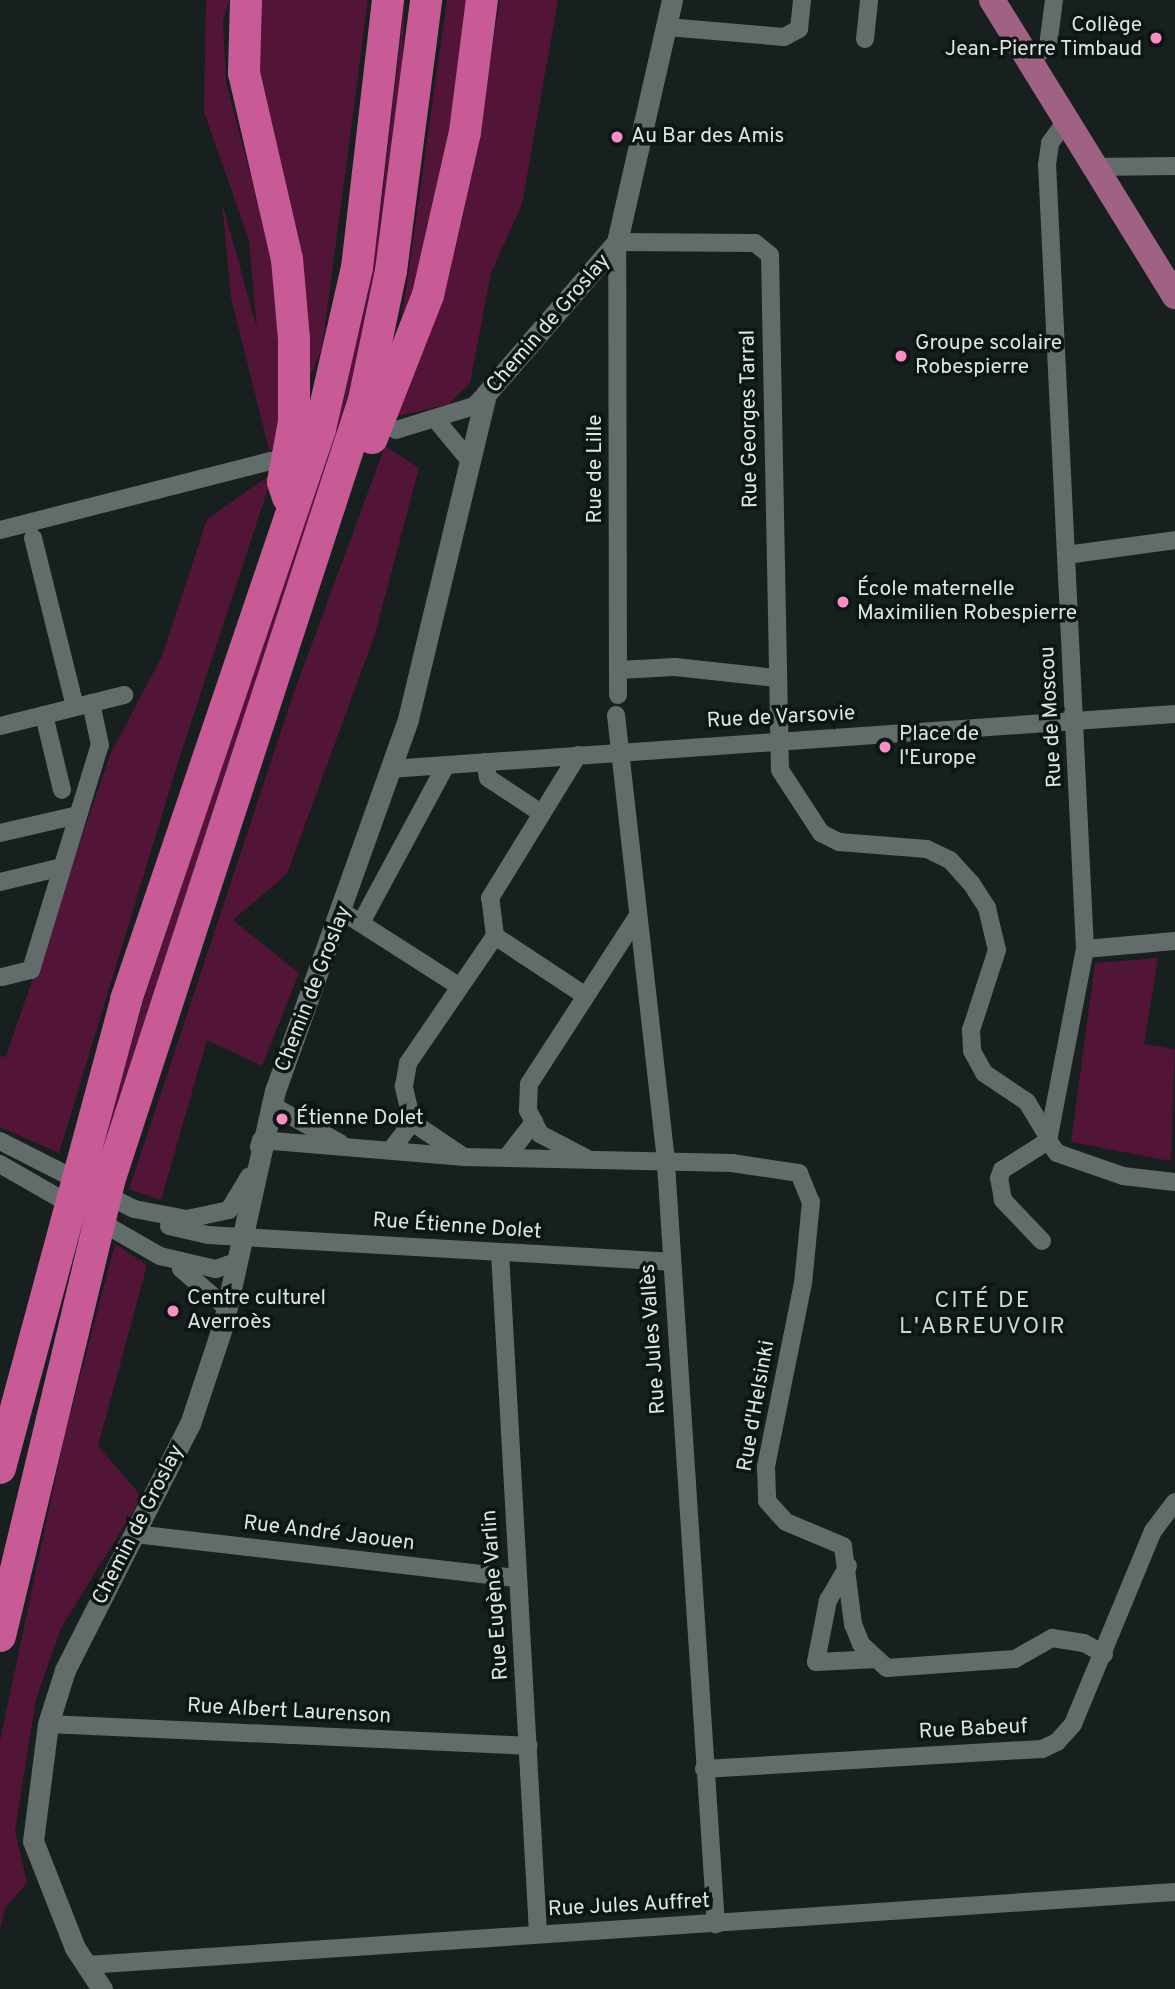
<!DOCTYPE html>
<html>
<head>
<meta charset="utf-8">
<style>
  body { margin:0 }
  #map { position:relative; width:1175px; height:1989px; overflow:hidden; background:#171f1f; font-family:Overpass,sans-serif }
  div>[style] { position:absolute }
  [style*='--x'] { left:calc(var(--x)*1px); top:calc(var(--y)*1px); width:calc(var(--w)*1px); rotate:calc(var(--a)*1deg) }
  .green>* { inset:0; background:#521538 }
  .minor>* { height:18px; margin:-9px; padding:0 9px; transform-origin:9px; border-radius:9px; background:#626c6b }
  .tertiary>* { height:21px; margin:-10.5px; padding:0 10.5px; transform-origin:10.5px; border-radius:10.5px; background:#626c6b }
  .primary>* { height:26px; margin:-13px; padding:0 13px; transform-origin:13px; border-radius:13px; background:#9f6285 }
  .motorway>* { height:32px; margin:-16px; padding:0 16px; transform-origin:16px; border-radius:16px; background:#c85b96 }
  .dots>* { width:19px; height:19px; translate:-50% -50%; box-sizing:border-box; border:4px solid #0e1615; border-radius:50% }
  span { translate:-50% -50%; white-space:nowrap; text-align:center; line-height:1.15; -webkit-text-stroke:7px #0e1615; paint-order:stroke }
  .poi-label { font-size:21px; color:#dfe5e4 }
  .right { translate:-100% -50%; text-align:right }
  .left { translate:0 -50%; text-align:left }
  .street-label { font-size:21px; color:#dfe5e4 }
  .neighbourhood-label { font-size:23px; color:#cdd7d6; letter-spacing:2px }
</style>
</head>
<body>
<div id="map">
  <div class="green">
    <i style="clip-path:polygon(206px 0,229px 0,223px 21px,226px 83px,272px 255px,283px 323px,278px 447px,269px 450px,231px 298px,222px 202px,257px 329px,249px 240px,204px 112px)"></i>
    <i style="clip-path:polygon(255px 0,368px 0,322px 349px,306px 385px,260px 105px)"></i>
    <i style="clip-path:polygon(405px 0,401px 89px,379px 256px,353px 376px,330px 460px,86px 1201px,145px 996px,329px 444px,380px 215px)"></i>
    <i style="clip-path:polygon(447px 0,475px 0,424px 275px,401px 324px)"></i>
    <i style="clip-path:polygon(500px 0,558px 0,522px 204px,491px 273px,470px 383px,449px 404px,394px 417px,463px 216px)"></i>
    <i style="clip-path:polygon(385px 446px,419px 468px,375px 634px,287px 874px,233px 920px,299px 973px,262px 1066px,207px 1040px,161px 1200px,129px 1189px,293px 695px)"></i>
    <i style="clip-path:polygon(273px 473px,179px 759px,59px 1153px,0 1127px,0 1057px,6px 1056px,110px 755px,162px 656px,207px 519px)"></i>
    <i style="clip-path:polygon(1158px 958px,1144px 1044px,1175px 1049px,1171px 1161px,1071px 1142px,1095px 963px)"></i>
    <i style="clip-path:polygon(115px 1244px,147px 1265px,98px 1446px,142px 1497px,61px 1628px,36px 1699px,15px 1831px,27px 1883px,5px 1908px,0 1929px,0 1741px,64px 1438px)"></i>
  </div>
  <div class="minor">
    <i style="--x:667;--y:27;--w:117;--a:4.9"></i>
    <i style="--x:784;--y:37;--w:17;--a:-28"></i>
    <i style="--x:799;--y:29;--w:29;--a:-84"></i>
    <i style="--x:865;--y:39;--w:39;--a:-84"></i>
    <i style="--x:1027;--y:62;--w:26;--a:-37"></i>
    <i style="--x:1048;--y:46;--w:46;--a:-82.6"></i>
    <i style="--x:1092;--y:167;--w:83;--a:-0.7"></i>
    <i style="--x:436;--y:420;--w:53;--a:50.3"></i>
    <i style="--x:396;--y:430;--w:82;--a:-17.1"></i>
    <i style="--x:474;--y:406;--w:17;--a:-45"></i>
    <i style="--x:0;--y:530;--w:280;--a:-14.3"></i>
    <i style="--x:33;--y:538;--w:174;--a:76"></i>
    <i style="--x:1066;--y:555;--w:110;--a:-7.8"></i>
    <i style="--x:618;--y:670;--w:57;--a:-3"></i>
    <i style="--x:675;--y:667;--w:103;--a:6.2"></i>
    <i style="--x:618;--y:695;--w:453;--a:-90.1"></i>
    <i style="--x:617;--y:242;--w:138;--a:0.4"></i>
    <i style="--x:755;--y:243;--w:19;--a:39"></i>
    <i style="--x:770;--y:255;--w:515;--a:88.89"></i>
    <i style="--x:780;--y:770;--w:75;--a:56.9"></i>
    <i style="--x:821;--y:833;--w:20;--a:27"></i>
    <i style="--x:839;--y:842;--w:88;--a:4.5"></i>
    <i style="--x:927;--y:849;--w:25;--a:26"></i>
    <i style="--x:950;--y:860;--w:31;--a:48"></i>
    <i style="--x:971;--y:883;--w:30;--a:57"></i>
    <i style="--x:987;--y:908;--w:43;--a:76.6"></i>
    <i style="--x:997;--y:950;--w:84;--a:108"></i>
    <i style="--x:971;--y:1030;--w:21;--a:87"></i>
    <i style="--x:972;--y:1051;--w:25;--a:61"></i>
    <i style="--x:984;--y:1073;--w:52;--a:34"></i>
    <i style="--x:1027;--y:1102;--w:39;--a:59"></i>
    <i style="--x:44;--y:715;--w:77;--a:76.5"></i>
    <i style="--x:616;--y:715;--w:452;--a:83.6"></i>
    <i style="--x:666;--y:1164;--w:762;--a:86.24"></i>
    <i style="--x:0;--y:726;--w:128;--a:-14"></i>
    <i style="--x:485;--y:762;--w:16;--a:79"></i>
    <i style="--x:488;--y:778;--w:64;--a:33.4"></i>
    <i style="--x:390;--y:769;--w:787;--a:-4.01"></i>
    <i style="--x:0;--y:833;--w:80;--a:-13"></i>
    <i style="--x:0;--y:882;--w:64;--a:-13.6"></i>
    <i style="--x:343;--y:912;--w:135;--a:32.6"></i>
    <i style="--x:362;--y:921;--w:177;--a:-61.7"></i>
    <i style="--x:495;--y:936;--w:107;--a:33.5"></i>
    <i style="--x:1085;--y:949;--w:90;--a:-5.1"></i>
    <i style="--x:2;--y:977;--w:30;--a:-14"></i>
    <i style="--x:31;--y:970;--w:235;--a:-73"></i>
    <i style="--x:100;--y:745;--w:43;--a:-102.1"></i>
    <i style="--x:271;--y:1105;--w:79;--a:28.8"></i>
    <i style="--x:412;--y:1122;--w:59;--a:34"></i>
    <i style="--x:0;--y:1141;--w:150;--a:26.9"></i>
    <i style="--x:134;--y:1209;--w:54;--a:10.7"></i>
    <i style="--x:187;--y:1219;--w:43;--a:-12.1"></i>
    <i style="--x:229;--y:1210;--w:39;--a:-59"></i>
    <i style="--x:1048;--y:1141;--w:196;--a:-79.1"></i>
    <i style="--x:1085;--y:949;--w:785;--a:-92.77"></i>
    <i style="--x:1047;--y:165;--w:22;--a:-82"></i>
    <i style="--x:1050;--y:143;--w:22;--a:-54"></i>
    <i style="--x:1048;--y:1141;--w:15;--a:53"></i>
    <i style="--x:1057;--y:1153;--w:70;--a:19.2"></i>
    <i style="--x:1123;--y:1176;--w:52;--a:6.6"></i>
    <i style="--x:259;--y:1147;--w:7;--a:-74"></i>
    <i style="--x:261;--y:1140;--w:205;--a:4.8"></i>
    <i style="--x:465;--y:1157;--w:267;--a:1.3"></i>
    <i style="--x:732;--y:1163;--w:68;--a:8.5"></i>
    <i style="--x:799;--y:1173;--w:31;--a:68"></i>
    <i style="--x:811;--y:1202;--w:81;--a:95.6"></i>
    <i style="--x:803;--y:1283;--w:188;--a:101.4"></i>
    <i style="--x:766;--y:1467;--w:34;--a:88"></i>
    <i style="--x:767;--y:1501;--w:28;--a:48"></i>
    <i style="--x:786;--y:1522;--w:62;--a:22.8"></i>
    <i style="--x:843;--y:1546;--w:79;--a:82.7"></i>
    <i style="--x:853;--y:1624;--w:22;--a:68"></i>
    <i style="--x:861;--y:1644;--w:35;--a:43"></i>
    <i style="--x:887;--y:1668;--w:128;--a:-4"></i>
    <i style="--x:1015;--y:1659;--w:43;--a:-29.6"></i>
    <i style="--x:1052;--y:1638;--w:32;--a:9"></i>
    <i style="--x:1084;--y:1643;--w:23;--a:29"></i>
    <i style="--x:391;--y:1150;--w:35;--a:-53"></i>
    <i style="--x:412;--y:1122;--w:37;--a:-103"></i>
    <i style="--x:404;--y:1086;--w:23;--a:-80"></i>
    <i style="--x:408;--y:1063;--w:154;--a:-55.6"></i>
    <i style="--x:495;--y:936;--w:38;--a:-97"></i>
    <i style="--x:490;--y:898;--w:168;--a:-58.4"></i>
    <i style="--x:506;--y:1158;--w:46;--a:-52.1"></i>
    <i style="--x:586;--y:1158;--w:52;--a:-152.4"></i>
    <i style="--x:540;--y:1134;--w:27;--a:-117"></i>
    <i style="--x:528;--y:1110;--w:26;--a:-88"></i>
    <i style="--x:529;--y:1084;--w:199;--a:-57.1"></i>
    <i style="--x:0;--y:1164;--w:185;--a:29.9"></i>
    <i style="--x:160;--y:1256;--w:57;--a:13.1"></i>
    <i style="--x:216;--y:1269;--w:20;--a:-20"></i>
    <i style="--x:169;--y:1226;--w:40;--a:13"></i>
    <i style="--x:208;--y:1235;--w:463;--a:3.3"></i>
    <i style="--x:1042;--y:1241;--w:57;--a:-133.6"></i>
    <i style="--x:1003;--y:1200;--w:22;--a:-100"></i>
    <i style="--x:999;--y:1178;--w:9;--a:-69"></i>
    <i style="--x:1002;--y:1170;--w:54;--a:-32.2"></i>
    <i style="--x:500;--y:1253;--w:681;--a:86.8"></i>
    <i style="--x:181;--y:1269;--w:60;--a:40.3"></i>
    <i style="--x:135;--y:1534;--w:385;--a:6.6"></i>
    <i style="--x:848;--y:1566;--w:39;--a:120"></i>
    <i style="--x:828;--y:1600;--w:63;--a:101"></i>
    <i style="--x:816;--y:1662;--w:61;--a:-2.8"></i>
    <i style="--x:48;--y:1724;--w:481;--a:2.6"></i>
    <i style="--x:704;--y:1769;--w:339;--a:-3.4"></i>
    <i style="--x:1042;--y:1749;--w:17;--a:-25"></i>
    <i style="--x:1057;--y:1742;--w:24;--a:-48"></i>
    <i style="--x:1073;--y:1724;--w:209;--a:-67.5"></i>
    <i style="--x:1153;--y:1531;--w:36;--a:-53"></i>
    <i style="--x:87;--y:1965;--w:1090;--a:-3.84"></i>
  </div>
  <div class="tertiary">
    <i style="--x:102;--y:1989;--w:49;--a:-123.4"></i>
    <i style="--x:75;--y:1948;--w:115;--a:-111.4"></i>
    <i style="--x:33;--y:1841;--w:118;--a:-82.7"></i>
    <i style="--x:48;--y:1724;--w:57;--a:-72.5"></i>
    <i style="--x:65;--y:1670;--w:276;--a:-63.1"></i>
    <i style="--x:190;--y:1424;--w:104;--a:-71.6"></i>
    <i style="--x:223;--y:1325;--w:240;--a:-77.5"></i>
    <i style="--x:275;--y:1091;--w:395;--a:-70.3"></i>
    <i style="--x:408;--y:719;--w:334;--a:-76.5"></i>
    <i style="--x:486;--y:394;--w:201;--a:-49.2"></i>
    <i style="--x:617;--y:242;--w:248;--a:-77.2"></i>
  </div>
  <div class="primary">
    <i style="--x:992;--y:0;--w:348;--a:58.3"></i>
  </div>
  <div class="motorway">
    <i style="--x:246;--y:0;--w:73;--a:91.6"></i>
    <i style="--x:244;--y:73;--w:191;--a:77"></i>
    <i style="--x:287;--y:259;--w:80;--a:85"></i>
    <i style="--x:294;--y:339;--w:83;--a:90"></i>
    <i style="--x:294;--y:422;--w:61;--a:100.4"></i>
    <i style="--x:283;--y:482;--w:16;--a:72"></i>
    <i style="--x:372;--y:438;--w:154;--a:-68.6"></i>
    <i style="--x:428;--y:295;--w:167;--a:-77.2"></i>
    <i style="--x:465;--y:132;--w:133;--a:-82.7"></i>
    <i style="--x:0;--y:1468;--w:485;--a:-74.9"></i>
    <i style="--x:126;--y:1000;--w:603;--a:-71.23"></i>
    <i style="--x:320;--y:429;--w:165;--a:-77.1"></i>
    <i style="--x:357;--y:268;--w:270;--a:-83.4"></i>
    <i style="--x:0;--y:1636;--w:474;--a:-76.5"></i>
    <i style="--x:111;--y:1175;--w:815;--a:-71.92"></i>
    <i style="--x:364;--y:400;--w:132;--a:-78.2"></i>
    <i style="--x:391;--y:271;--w:273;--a:-82.6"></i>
  </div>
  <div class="dots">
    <i style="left:1156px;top:38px;background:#fa8fc6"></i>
    <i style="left:617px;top:137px;background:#fa8fc6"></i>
    <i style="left:901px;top:356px;background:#fa8fc6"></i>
    <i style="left:843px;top:602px;background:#fa8fc6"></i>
    <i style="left:885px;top:747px;background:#fa8fc6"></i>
    <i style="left:282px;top:1119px;background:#fa8fc6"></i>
    <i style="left:173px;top:1311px;background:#fa8fc6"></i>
  </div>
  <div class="poi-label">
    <span class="right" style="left:1142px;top:38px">Collège<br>Jean-Pierre Timbaud</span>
    <span class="left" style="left:631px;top:137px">Au Bar des Amis</span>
    <span class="left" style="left:915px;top:356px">Groupe scolaire<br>Robespierre</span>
    <span class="left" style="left:857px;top:602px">École maternelle<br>Maximilien Robespierre</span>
    <span class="left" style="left:899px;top:747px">Place de<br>l'Europe</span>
    <span class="left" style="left:296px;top:1119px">Étienne Dolet</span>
    <span class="left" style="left:187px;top:1311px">Centre culturel<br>Averroès</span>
  </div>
  <div class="street-label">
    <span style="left:549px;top:324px;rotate:-49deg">Chemin de Groslay</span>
    <span style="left:750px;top:419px;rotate:-91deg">Rue Georges Tarral</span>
    <span style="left:596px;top:469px;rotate:-90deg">Rue de Lille</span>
    <span style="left:1052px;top:717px;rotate:-93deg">Rue de Moscou</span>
    <span style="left:781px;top:718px;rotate:-3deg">Rue de Varsovie</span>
    <span style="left:314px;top:989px;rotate:-69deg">Chemin de Groslay</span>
    <span style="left:457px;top:1227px;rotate:4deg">Rue Étienne Dolet</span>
    <span style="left:654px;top:1339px;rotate:-94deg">Rue Jules Vallès</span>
    <span style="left:757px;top:1406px;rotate:-80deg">Rue d'Helsinki</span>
    <span style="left:139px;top:1525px;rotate:-63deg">Chemin de Groslay</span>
    <span style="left:329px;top:1534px;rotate:7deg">Rue André Jaouen</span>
    <span style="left:496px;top:1595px;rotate:-94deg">Rue Eugène Varlin</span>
    <span style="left:289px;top:1712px;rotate:3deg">Rue Albert Laurenson</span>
    <span style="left:973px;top:1730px;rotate:-3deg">Rue Babeuf</span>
    <span style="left:629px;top:1906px;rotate:-3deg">Rue Jules Auffret</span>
  </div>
  <div class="neighbourhood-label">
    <span style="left:983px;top:1315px">CITÉ DE<br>L'ABREUVOIR</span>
  </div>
</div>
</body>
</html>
